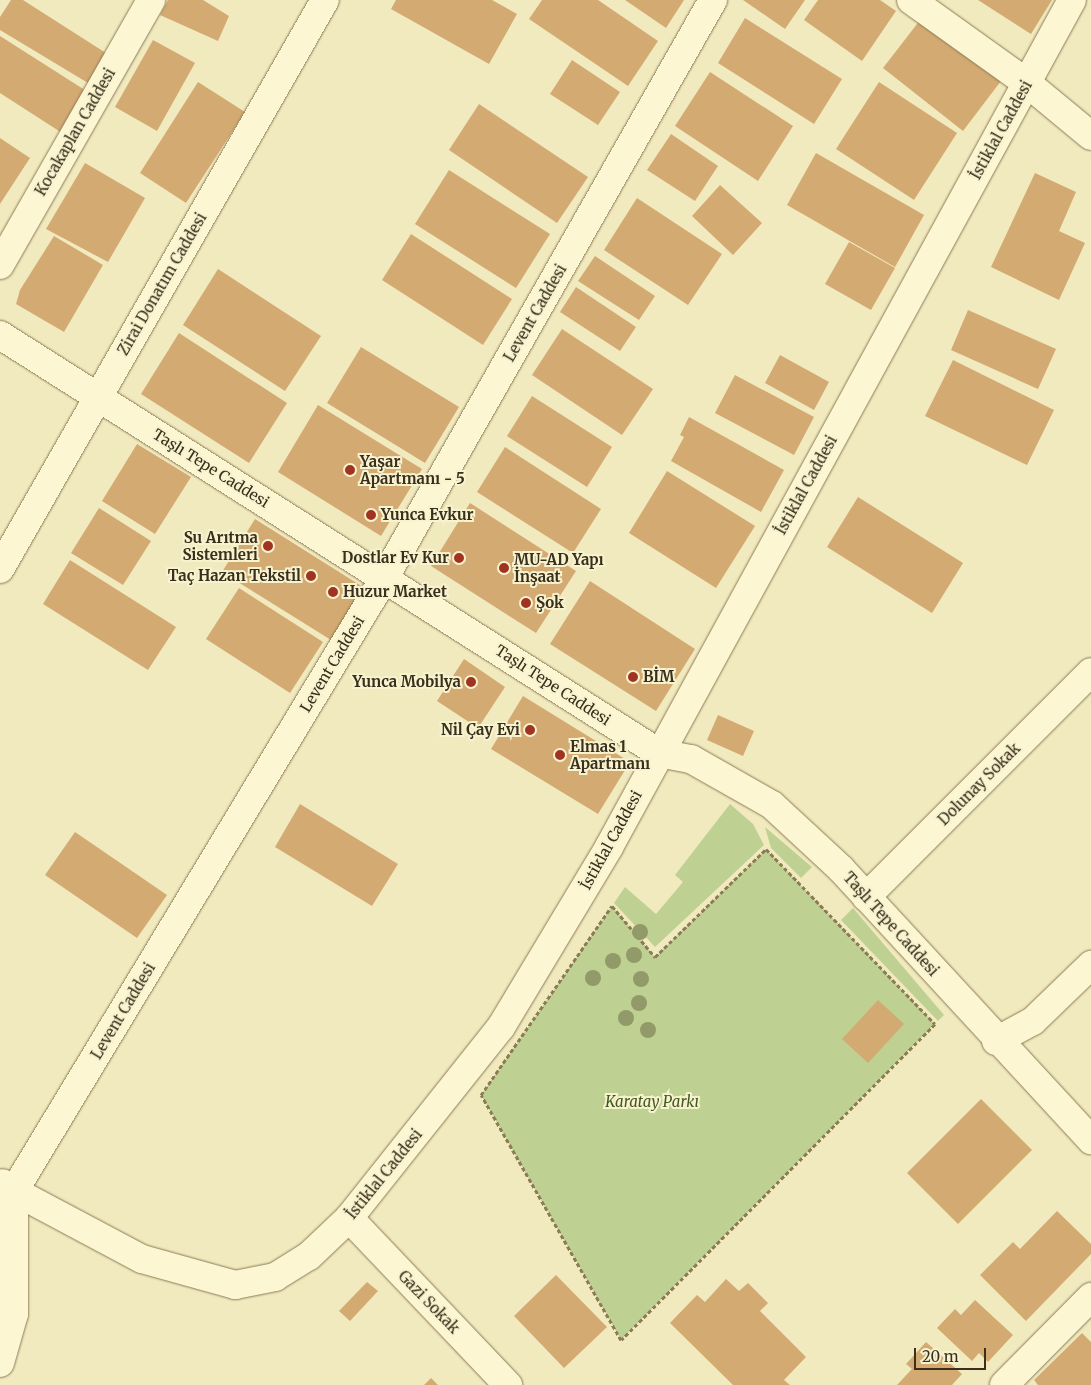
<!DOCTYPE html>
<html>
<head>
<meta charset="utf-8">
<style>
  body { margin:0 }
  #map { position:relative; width:1091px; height:1385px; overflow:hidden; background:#f2eabf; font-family:Merriweather,serif }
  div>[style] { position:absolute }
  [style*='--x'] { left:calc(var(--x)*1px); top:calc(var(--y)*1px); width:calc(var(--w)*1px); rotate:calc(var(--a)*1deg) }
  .green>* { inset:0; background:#bfd192 }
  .building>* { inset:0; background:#d3aa72 }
  .path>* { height:3px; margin-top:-1.5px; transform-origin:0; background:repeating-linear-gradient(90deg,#8c7b56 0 4px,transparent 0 6.5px) }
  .roads { filter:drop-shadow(0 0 1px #8c7b56) drop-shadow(0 0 1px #8c7b56) }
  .minor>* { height:28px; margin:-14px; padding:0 14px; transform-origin:14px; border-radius:14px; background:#fcf6d3 }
  .trees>* { width:16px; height:16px; margin:-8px; border-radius:50%; background:#919a68 }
  .dots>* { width:14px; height:14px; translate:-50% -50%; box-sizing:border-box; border:2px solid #f8f3cf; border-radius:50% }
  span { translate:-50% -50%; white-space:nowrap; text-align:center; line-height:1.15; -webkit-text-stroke:4px #f8f3cf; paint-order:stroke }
  .street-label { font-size:15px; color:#3a2f1c }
  .poi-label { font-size:15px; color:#3a2f1c; font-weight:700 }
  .left { translate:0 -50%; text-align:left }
  .right { translate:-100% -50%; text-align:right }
  .park-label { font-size:15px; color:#415820; font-style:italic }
  .scale { position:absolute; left:914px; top:1348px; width:72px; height:22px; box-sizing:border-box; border:2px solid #3a2f1c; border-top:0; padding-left:6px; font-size:15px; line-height:18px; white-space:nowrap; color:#3a2f1c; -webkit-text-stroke:4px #f8f3cf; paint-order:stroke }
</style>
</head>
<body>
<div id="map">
  <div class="green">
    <i style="clip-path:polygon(730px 804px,753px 824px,764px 845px,655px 947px,614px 903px,625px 887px,656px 914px,683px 882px,675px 875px)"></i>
    <i style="clip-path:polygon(765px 827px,812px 867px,801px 878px,771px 848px)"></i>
    <i style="clip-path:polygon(766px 849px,935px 1024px,621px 1340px,481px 1095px,612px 906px,655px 957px)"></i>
    <i style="clip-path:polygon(853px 908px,944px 1015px,938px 1021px,841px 920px)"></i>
  </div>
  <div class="building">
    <i style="clip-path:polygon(11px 0,23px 0,109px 55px,93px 86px,0 30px,0 17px)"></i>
    <i style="clip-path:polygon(168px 0,203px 0,229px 16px,218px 41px,160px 15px)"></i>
    <i style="clip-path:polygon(396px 0,492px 0,517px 14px,489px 64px,391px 9px)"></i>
    <i style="clip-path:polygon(542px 0,598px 0,658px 41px,628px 86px,529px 19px)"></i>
    <i style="clip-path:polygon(625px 0,684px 0,666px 28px)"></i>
    <i style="clip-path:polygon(743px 0,805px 0,785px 29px)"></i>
    <i style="clip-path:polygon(818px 0,880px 0,896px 11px,862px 61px,804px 20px)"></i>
    <i style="clip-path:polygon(978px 0,1052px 0,1031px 34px)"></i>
    <i style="clip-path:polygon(924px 15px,1004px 77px,963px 131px,883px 68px)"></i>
    <i style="clip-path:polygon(745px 18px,842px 79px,814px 124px,718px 63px)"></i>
    <i style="clip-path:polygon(0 36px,88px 92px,62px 133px,0 93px)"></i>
    <i style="clip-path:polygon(153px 40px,195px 63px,157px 131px,115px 107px)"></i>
    <i style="clip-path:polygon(572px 60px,620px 92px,598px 125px,550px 94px)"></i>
    <i style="clip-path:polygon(710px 72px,793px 126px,758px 181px,675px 126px)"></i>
    <i style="clip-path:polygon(198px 82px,245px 112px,186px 203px,140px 173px)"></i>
    <i style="clip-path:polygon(879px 82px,957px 133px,914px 200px,836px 149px)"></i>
    <i style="clip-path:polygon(479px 104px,588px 177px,557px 223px,449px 150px)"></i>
    <i style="clip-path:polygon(671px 134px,718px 166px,695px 201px,647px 170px)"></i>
    <i style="clip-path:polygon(0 138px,30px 158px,0 204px)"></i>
    <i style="clip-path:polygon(816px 153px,924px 215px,895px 267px,787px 205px)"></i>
    <i style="clip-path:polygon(85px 163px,145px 198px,108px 262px,46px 229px)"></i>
    <i style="clip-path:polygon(449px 170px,550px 234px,516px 288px,415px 224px)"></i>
    <i style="clip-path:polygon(1035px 173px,1076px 192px,1059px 231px,1085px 243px,1059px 300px,991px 267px)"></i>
    <i style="clip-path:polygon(720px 185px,762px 223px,733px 255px,692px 216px)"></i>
    <i style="clip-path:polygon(637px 198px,722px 254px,688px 305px,604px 250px)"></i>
    <i style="clip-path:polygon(411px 234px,512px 299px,483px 345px,382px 280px)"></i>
    <i style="clip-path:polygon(54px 236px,103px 265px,64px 332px,16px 304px,20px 290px)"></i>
    <i style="clip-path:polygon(849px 242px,895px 268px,871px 310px,825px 284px)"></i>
    <i style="clip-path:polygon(595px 256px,655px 296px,639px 320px,578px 281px)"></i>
    <i style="clip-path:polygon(218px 269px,321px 336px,285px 391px,183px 325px)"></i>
    <i style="clip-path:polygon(576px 287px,636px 327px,620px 351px,560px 312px)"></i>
    <i style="clip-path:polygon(968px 310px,1056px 349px,1038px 389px,951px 350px)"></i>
    <i style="clip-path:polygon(562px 329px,653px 389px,622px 435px,532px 375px)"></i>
    <i style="clip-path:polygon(179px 333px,287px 403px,249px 463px,141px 394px)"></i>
    <i style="clip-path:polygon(361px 347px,459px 407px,425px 463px,327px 403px)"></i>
    <i style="clip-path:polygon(780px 355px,829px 382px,814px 410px,765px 383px)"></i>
    <i style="clip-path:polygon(953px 360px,1054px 410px,1027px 465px,925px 416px)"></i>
    <i style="clip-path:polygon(735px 375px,814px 417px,794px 455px,715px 413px)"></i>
    <i style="clip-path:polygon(532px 396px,612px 447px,587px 487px,507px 436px)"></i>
    <i style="clip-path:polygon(318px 405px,422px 469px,381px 536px,278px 472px)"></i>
    <i style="clip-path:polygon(689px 417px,784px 470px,761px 512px,671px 461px,684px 437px,680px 435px)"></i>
    <i style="clip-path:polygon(137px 444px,191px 477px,155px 534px,102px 501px)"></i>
    <i style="clip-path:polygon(505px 447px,601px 509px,573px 553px,477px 492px)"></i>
    <i style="clip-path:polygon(667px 471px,755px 526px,716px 588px,629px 533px)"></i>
    <i style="clip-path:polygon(858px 497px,963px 563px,932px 613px,827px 547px)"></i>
    <i style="clip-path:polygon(470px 503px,576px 571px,536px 633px,431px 566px)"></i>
    <i style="clip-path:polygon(99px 508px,151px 541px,123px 585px,71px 553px)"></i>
    <i style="clip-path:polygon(255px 519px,363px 587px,331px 640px,222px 572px)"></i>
    <i style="clip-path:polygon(70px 560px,176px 627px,148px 670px,43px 604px)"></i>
    <i style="clip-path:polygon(590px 581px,695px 649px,656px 711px,550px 644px)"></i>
    <i style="clip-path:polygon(239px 588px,323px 642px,290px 693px,206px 639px)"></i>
    <i style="clip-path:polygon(464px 659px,505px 687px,478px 728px,437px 701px)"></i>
    <i style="clip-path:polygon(523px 696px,630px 762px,598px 814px,491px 749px)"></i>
    <i style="clip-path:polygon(718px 715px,754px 731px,743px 756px,707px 740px)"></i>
    <i style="clip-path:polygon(300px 804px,398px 864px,372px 906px,275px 847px)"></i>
    <i style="clip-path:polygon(75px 832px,167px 895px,137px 938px,45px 875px)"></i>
    <i style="clip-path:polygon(878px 1000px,904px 1024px,868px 1063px,842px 1039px)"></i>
    <i style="clip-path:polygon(981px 1099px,1032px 1150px,958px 1224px,907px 1173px)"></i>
    <i style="clip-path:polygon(1057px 1211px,1091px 1244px,1091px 1254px,1026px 1321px,980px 1275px,1013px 1242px,1020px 1249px)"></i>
    <i style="clip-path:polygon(556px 1275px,607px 1327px,564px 1368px,514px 1316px)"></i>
    <i style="clip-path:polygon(726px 1279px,739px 1291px,748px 1283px,768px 1303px,760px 1311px,806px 1357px,784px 1380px,790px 1385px,733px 1385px,670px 1323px,697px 1295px,705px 1302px)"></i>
    <i style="clip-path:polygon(367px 1282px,378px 1291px,350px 1321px,339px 1311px)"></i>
    <i style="clip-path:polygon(975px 1300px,1013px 1335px,988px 1362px,979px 1353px,972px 1361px,937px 1328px,955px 1309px,961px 1315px)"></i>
    <i style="clip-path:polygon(1082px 1333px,1091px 1342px,1091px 1385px,1038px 1385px,1034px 1380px)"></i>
    <i style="clip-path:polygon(926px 1342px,962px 1374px,952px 1385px,897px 1385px,912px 1369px,906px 1364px)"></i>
    <i style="clip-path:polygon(431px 1378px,438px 1385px,424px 1385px)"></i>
  </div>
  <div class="path">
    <i style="--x:766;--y:849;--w:243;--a:46"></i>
    <i style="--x:935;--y:1024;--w:445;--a:134.8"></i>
    <i style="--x:621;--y:1340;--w:282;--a:-119.7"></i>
    <i style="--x:481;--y:1095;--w:230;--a:-55.3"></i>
    <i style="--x:612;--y:906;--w:67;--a:49.9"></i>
    <i style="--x:655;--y:957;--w:155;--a:-44.2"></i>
  </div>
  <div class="roads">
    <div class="minor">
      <i style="--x:713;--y:0;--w:664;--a:119.62"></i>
      <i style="--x:385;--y:577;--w:717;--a:121.14"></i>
      <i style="--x:14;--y:1191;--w:145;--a:28"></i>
      <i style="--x:142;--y:1259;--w:97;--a:15.6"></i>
      <i style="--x:235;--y:1285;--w:41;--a:-11.3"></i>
      <i style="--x:275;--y:1277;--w:40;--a:-32"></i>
      <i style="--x:309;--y:1256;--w:55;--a:-43.5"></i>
      <i style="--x:349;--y:1218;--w:244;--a:-51.5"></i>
      <i style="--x:501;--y:1027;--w:210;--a:-59"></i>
      <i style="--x:609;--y:847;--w:965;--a:-61.34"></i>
      <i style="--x:911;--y:0;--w:143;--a:35.6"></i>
      <i style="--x:1027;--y:83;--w:83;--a:39.6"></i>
      <i style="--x:0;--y:265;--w:305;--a:-60.3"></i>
      <i style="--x:0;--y:335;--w:780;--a:32.39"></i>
      <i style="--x:659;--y:753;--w:33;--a:11"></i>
      <i style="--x:691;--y:759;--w:93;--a:29.6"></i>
      <i style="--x:772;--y:805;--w:94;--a:42.8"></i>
      <i style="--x:841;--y:869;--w:369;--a:47.3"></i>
      <i style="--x:0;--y:569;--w:655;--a:-60.27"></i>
      <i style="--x:866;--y:897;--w:318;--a:-45"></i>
      <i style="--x:996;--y:1041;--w:42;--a:-28.4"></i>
      <i style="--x:1033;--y:1021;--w:81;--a:-44"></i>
      <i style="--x:349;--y:1218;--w:231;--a:46.4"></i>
      <i style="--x:0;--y:1363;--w:51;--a:-74.1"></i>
      <i style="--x:14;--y:1314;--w:123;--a:-90"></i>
      <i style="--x:14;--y:1191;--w:14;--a:-146"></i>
      <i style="--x:1004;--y:1385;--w:124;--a:-45.3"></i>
    </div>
  </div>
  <div class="trees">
    <i style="left:640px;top:932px"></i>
    <i style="left:634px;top:955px"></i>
    <i style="left:613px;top:961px"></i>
    <i style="left:593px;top:978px"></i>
    <i style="left:641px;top:979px"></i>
    <i style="left:639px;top:1003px"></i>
    <i style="left:626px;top:1018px"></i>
    <i style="left:648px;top:1030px"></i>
  </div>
  <div class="dots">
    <i style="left:350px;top:470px;background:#a03421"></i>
    <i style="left:371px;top:515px;background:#a03421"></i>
    <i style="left:268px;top:546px;background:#a03421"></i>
    <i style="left:459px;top:558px;background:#a03421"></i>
    <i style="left:504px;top:568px;background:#a03421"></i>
    <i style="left:311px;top:576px;background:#a03421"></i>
    <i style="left:333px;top:592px;background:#a03421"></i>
    <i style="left:526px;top:603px;background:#a03421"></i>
    <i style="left:633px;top:677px;background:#a03421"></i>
    <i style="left:471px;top:682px;background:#a03421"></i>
    <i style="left:530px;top:730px;background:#a03421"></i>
    <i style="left:560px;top:755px;background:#a03421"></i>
  </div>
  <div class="street-label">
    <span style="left:1001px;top:130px;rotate:-61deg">İstiklal Caddesi</span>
    <span style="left:75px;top:132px;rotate:-60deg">Kocakaplan Caddesi</span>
    <span style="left:162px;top:284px;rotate:-60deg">Zirai Donatım Caddesi</span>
    <span style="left:535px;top:313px;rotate:-60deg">Levent Caddesi</span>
    <span style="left:211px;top:468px;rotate:32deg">Taşlı Tepe Caddesi</span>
    <span style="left:806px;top:485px;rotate:-61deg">İstiklal Caddesi</span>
    <span style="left:332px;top:664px;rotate:-59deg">Levent Caddesi</span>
    <span style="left:553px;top:685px;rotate:33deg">Taşlı Tepe Caddesi</span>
    <span style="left:979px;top:784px;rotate:-45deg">Dolunay Sokak</span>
    <span style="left:611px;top:840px;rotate:-61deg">İstiklal Caddesi</span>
    <span style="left:891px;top:924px;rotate:48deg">Taşlı Tepe Caddesi</span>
    <span style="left:123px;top:1011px;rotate:-59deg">Levent Caddesi</span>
    <span style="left:384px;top:1174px;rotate:-51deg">İstiklal Caddesi</span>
    <span style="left:429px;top:1302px;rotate:46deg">Gazi Sokak</span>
  </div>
  <div class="poi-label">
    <span class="left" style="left:360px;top:470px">Yaşar<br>Apartmanı - 5</span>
    <span class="left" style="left:381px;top:515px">Yunca Evkur</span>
    <span class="right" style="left:258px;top:546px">Su Arıtma<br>Sistemleri</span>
    <span class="right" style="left:449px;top:558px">Dostlar Ev Kur</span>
    <span class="left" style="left:514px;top:568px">MU-AD Yapı<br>İnşaat</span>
    <span class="right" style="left:301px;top:576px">Taç Hazan Tekstil</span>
    <span class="left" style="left:343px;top:592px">Huzur Market</span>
    <span class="left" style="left:536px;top:603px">Şok</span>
    <span class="left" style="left:643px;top:677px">BİM</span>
    <span class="right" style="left:461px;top:682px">Yunca Mobilya</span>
    <span class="right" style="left:520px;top:730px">Nil Çay Evi</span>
    <span class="left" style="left:570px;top:755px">Elmas 1<br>Apartmanı</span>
  </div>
  <div class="park-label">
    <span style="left:652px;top:1102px">Karatay Parkı</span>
  </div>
  <div class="scale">20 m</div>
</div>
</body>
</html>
